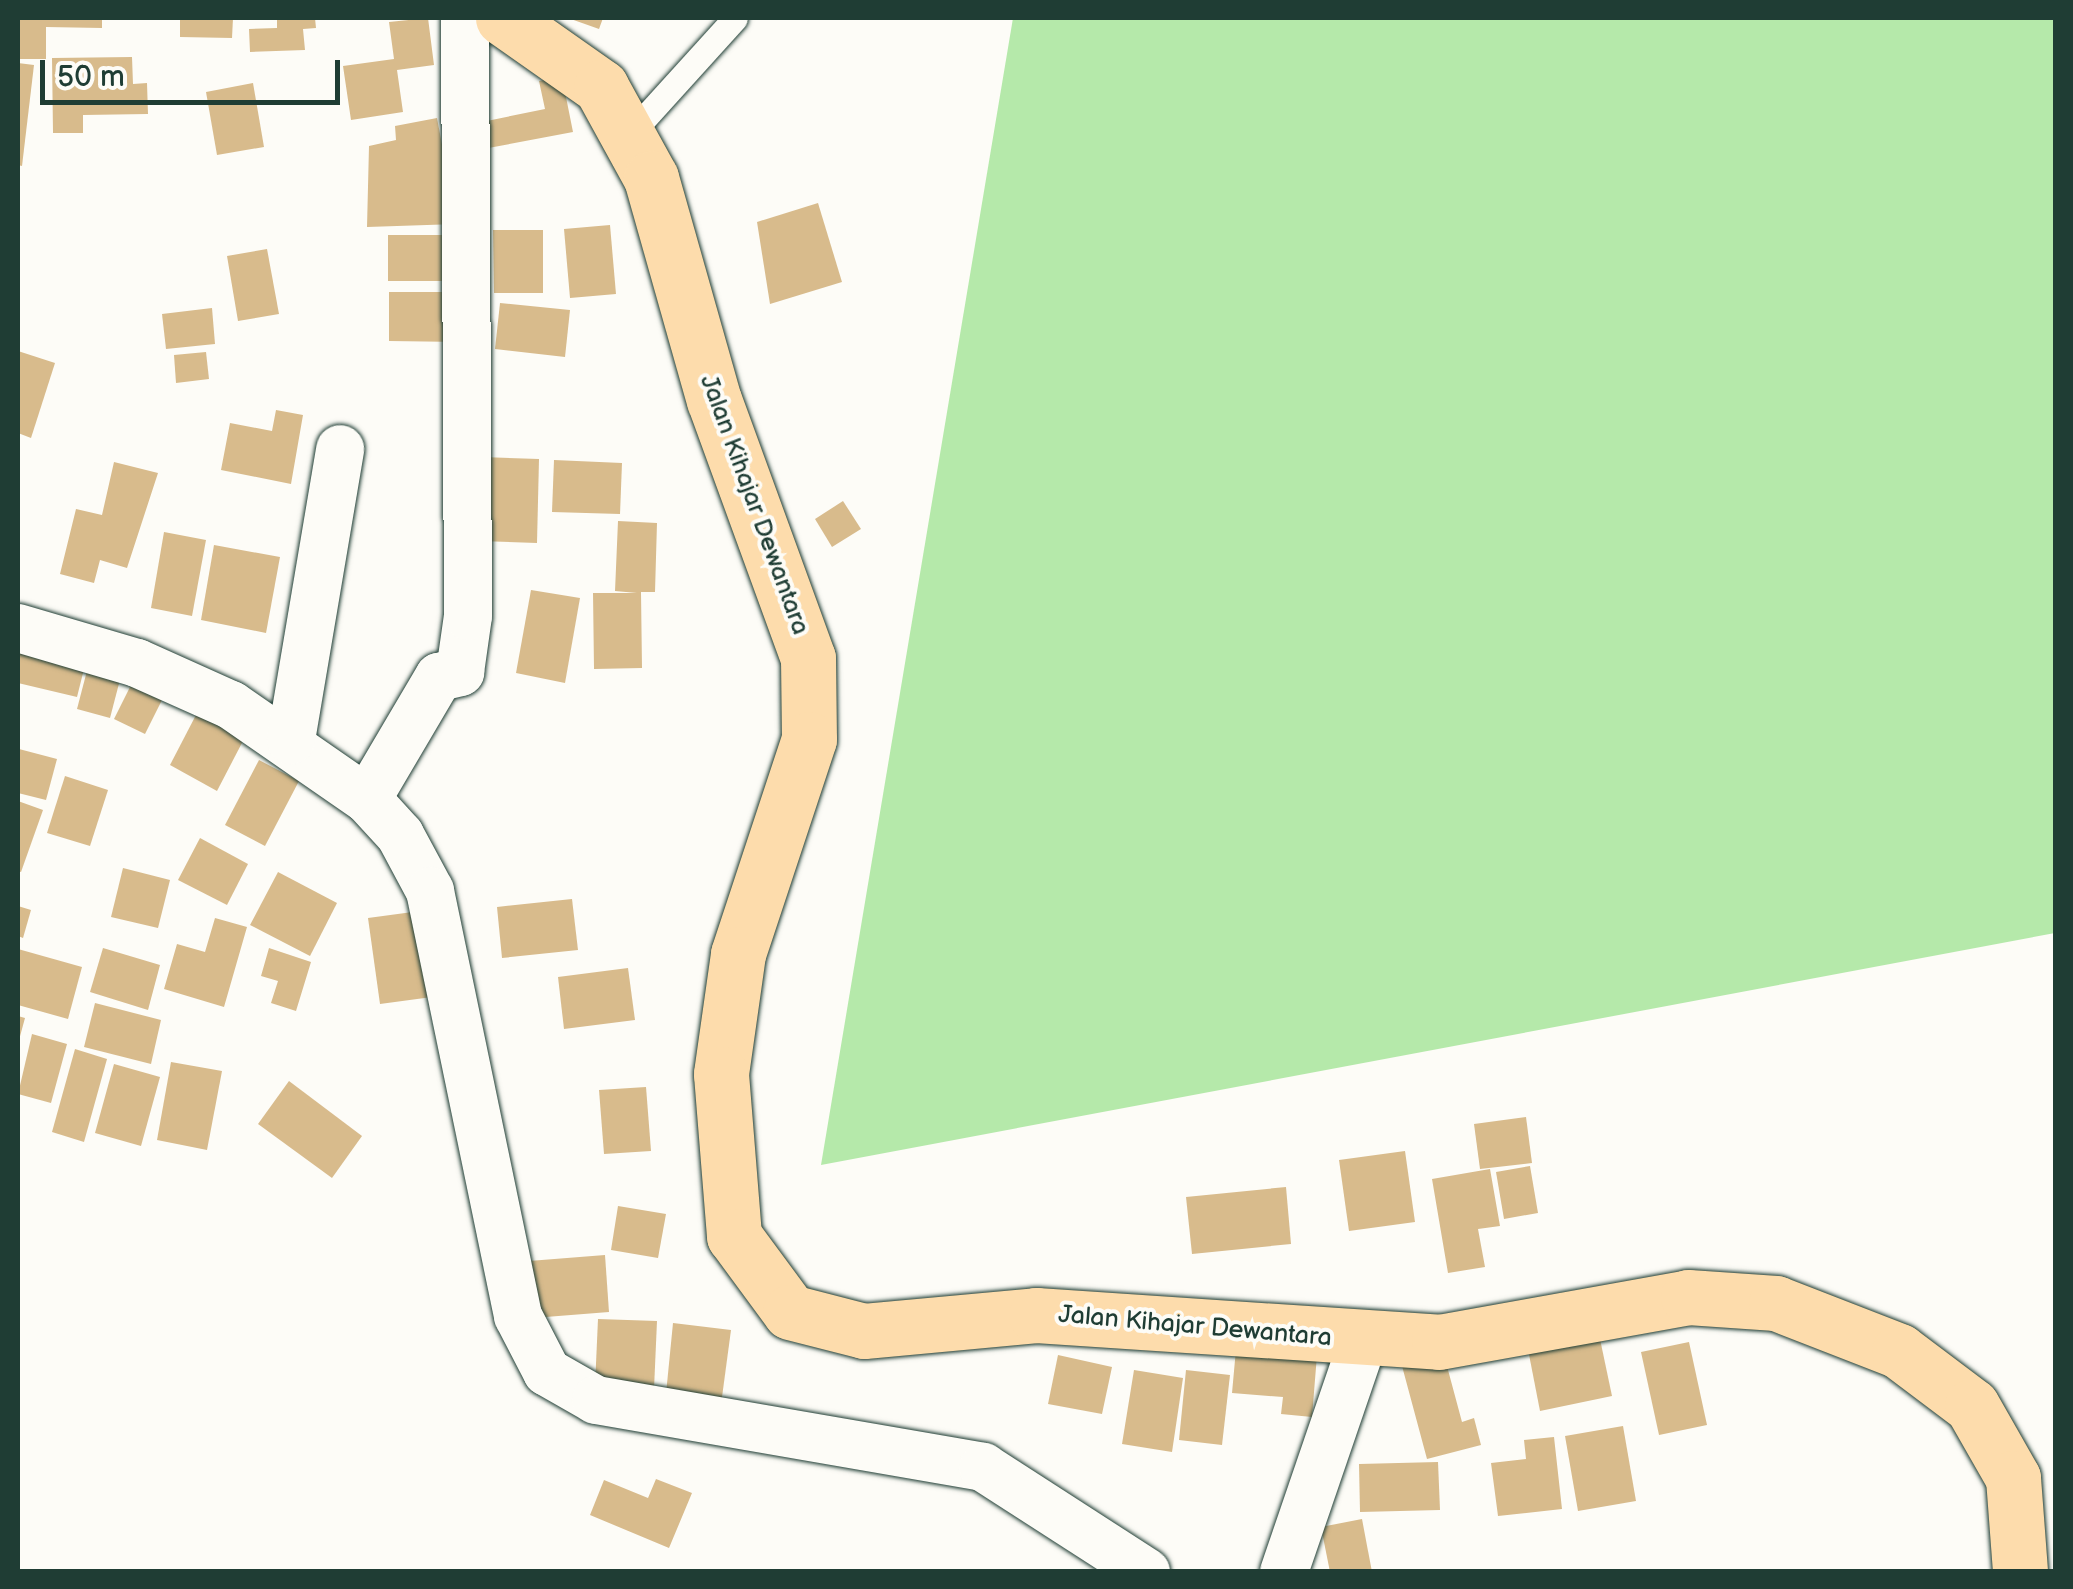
<!DOCTYPE html>
<html>
<head>
<meta charset="utf-8">
<style>
  body { margin:0 }
  #map { position:relative; width:2073px; height:1589px; overflow:hidden; background:#fdfcf7; font-family:"Balsamiq Sans",sans-serif }
  div>[style] { position:absolute }
  [style*='--x'] { left:calc(var(--x)*1px); top:calc(var(--y)*1px); width:calc(var(--w)*1px); rotate:calc(var(--a)*1deg) }
  .green>* { inset:0; background:#b5e9aa }
  .building>* { inset:0; background:#d8bb8c }
  .roads { filter:drop-shadow(0 0 2px #1f3d34) drop-shadow(0 0 2px #1f3d34) }
  .lane>* { height:25px; margin:-12.5px; padding:0 12.5px; transform-origin:12.5px; border-radius:12.5px; background:#fdfcf7 }
  .street>* { height:48px; margin:-24px; padding:0 24px; transform-origin:24px; border-radius:24px; background:#fdfcf7 }
  .primary>* { height:55px; margin:-27.5px; padding:0 27.5px; transform-origin:27.5px; border-radius:27.5px; background:#fddcac }
  span { translate:-50% -50%; white-space:nowrap; text-align:center; line-height:1.15; -webkit-text-stroke:8px #fdfcf7; paint-order:stroke }
  .street-label { font-size:25px; color:#1f3d34 }
  .frame { position:absolute; inset:0; border:20px solid #1f3d34; pointer-events:none }
  .scale { position:absolute; left:40px; top:60px; width:300px; height:45px; box-sizing:border-box; border:5px solid #1f3d34; border-top:0; padding-left:12px; font-size:30px; line-height:35px; white-space:nowrap; color:#1f3d34; -webkit-text-stroke:8px #fdfcf7; paint-order:stroke }
</style>
</head>
<body>
<div id="map">
  <div class="green">
    <i style="clip-path:polygon(1013px 18px,2055px 18px,2055px 933px,821px 1165px)"></i>
  </div>
  <div class="building">
    <i style="clip-path:polygon(18px 18px,102px 18px,102px 28px,46px 27px,46px 59px,18px 59px)"></i>
    <i style="clip-path:polygon(180px 18px,233px 18px,232px 38px,180px 37px)"></i>
    <i style="clip-path:polygon(277px 18px,315px 18px,316px 28px,303px 29px,305px 50px,250px 52px,249px 29px,277px 28px)"></i>
    <i style="clip-path:polygon(428px 18px,434px 65px,397px 70px,403px 112px,351px 120px,343px 66px,394px 59px,389px 22px)"></i>
    <i style="clip-path:polygon(568px 18px,603px 18px,599px 29px)"></i>
    <i style="clip-path:polygon(132px 57px,133px 84px,147px 83px,148px 114px,83px 115px,83px 133px,53px 133px,52px 58px)"></i>
    <i style="clip-path:polygon(18px 63px,34px 65px,22px 166px,18px 165px)"></i>
    <i style="clip-path:polygon(562px 77px,573px 132px,483px 149px,477px 123px,545px 109px,539px 81px)"></i>
    <i style="clip-path:polygon(253px 83px,264px 147px,217px 155px,206px 92px)"></i>
    <i style="clip-path:polygon(437px 118px,457px 224px,367px 227px,369px 146px,396px 140px,395px 126px)"></i>
    <i style="clip-path:polygon(818px 203px,842px 282px,770px 304px,757px 222px)"></i>
    <i style="clip-path:polygon(610px 225px,616px 294px,570px 298px,564px 229px)"></i>
    <i style="clip-path:polygon(493px 230px,543px 230px,543px 293px,494px 293px)"></i>
    <i style="clip-path:polygon(388px 235px,449px 235px,448px 281px,388px 281px)"></i>
    <i style="clip-path:polygon(267px 249px,279px 314px,238px 321px,227px 256px)"></i>
    <i style="clip-path:polygon(389px 292px,461px 292px,461px 342px,389px 341px)"></i>
    <i style="clip-path:polygon(500px 303px,570px 310px,565px 357px,495px 349px)"></i>
    <i style="clip-path:polygon(212px 308px,215px 344px,166px 349px,162px 314px)"></i>
    <i style="clip-path:polygon(18px 351px,55px 363px,31px 438px,18px 433px)"></i>
    <i style="clip-path:polygon(206px 352px,209px 379px,176px 383px,174px 355px)"></i>
    <i style="clip-path:polygon(276px 410px,303px 415px,291px 484px,221px 470px,230px 423px,272px 431px)"></i>
    <i style="clip-path:polygon(482px 457px,539px 459px,537px 543px,479px 541px)"></i>
    <i style="clip-path:polygon(554px 460px,622px 463px,620px 514px,552px 512px)"></i>
    <i style="clip-path:polygon(114px 462px,158px 473px,127px 568px,100px 560px,94px 583px,60px 574px,76px 509px,102px 515px)"></i>
    <i style="clip-path:polygon(843px 501px,861px 529px,832px 547px,815px 519px)"></i>
    <i style="clip-path:polygon(618px 521px,657px 523px,655px 592px,641px 592px,642px 668px,594px 669px,593px 593px,637px 593px,615px 591px)"></i>
    <i style="clip-path:polygon(164px 532px,206px 540px,192px 616px,151px 608px)"></i>
    <i style="clip-path:polygon(214px 545px,280px 557px,266px 633px,201px 620px)"></i>
    <i style="clip-path:polygon(531px 590px,580px 598px,565px 683px,516px 673px)"></i>
    <i style="clip-path:polygon(18px 636px,88px 653px,77px 697px,18px 683px)"></i>
    <i style="clip-path:polygon(89px 663px,122px 672px,110px 718px,77px 709px)"></i>
    <i style="clip-path:polygon(136px 675px,167px 690px,145px 734px,114px 719px)"></i>
    <i style="clip-path:polygon(197px 713px,244px 739px,217px 791px,170px 765px)"></i>
    <i style="clip-path:polygon(19px 749px,57px 759px,46px 800px,18px 793px)"></i>
    <i style="clip-path:polygon(259px 760px,299px 781px,265px 846px,225px 825px)"></i>
    <i style="clip-path:polygon(65px 776px,108px 790px,90px 846px,47px 833px)"></i>
    <i style="clip-path:polygon(18px 801px,43px 810px,21px 872px,18px 871px)"></i>
    <i style="clip-path:polygon(200px 838px,248px 864px,227px 905px,178px 880px)"></i>
    <i style="clip-path:polygon(123px 868px,170px 880px,158px 928px,111px 917px)"></i>
    <i style="clip-path:polygon(278px 872px,337px 903px,310px 956px,250px 925px)"></i>
    <i style="clip-path:polygon(572px 899px,578px 950px,502px 958px,497px 907px)"></i>
    <i style="clip-path:polygon(18px 906px,31px 910px,23px 938px,18px 936px)"></i>
    <i style="clip-path:polygon(420px 911px,432px 997px,380px 1004px,368px 918px)"></i>
    <i style="clip-path:polygon(215px 918px,247px 927px,224px 1007px,164px 989px,177px 944px,205px 952px)"></i>
    <i style="clip-path:polygon(103px 948px,160px 965px,148px 1010px,90px 992px)"></i>
    <i style="clip-path:polygon(269px 948px,311px 962px,296px 1011px,271px 1003px,278px 981px,261px 976px)"></i>
    <i style="clip-path:polygon(18px 949px,82px 967px,68px 1019px,18px 1005px)"></i>
    <i style="clip-path:polygon(628px 968px,635px 1020px,564px 1029px,558px 977px)"></i>
    <i style="clip-path:polygon(95px 1003px,161px 1020px,151px 1064px,84px 1047px)"></i>
    <i style="clip-path:polygon(18px 1016px,25px 1018px,19px 1040px,18px 1040px)"></i>
    <i style="clip-path:polygon(32px 1034px,67px 1044px,51px 1103px,18px 1094px)"></i>
    <i style="clip-path:polygon(75px 1049px,107px 1059px,84px 1142px,52px 1132px)"></i>
    <i style="clip-path:polygon(171px 1062px,222px 1071px,207px 1150px,157px 1140px)"></i>
    <i style="clip-path:polygon(114px 1064px,160px 1077px,141px 1146px,95px 1133px)"></i>
    <i style="clip-path:polygon(289px 1081px,362px 1136px,332px 1178px,258px 1124px)"></i>
    <i style="clip-path:polygon(646px 1087px,651px 1151px,604px 1154px,599px 1090px)"></i>
    <i style="clip-path:polygon(1526px 1117px,1532px 1163px,1480px 1169px,1474px 1124px)"></i>
    <i style="clip-path:polygon(1405px 1151px,1415px 1222px,1349px 1231px,1339px 1160px)"></i>
    <i style="clip-path:polygon(1530px 1166px,1538px 1213px,1504px 1219px,1496px 1172px)"></i>
    <i style="clip-path:polygon(1490px 1169px,1500px 1226px,1478px 1229px,1485px 1267px,1448px 1273px,1432px 1179px)"></i>
    <i style="clip-path:polygon(1286px 1187px,1291px 1244px,1192px 1254px,1186px 1197px)"></i>
    <i style="clip-path:polygon(618px 1206px,666px 1214px,658px 1258px,611px 1250px)"></i>
    <i style="clip-path:polygon(605px 1255px,609px 1312px,533px 1318px,529px 1261px)"></i>
    <i style="clip-path:polygon(598px 1319px,657px 1321px,654px 1389px,595px 1386px)"></i>
    <i style="clip-path:polygon(1596px 1320px,1612px 1396px,1540px 1411px,1525px 1334px)"></i>
    <i style="clip-path:polygon(673px 1323px,731px 1330px,720px 1412px,665px 1404px)"></i>
    <i style="clip-path:polygon(1689px 1342px,1707px 1425px,1659px 1435px,1641px 1352px)"></i>
    <i style="clip-path:polygon(1236px 1349px,1317px 1355px,1312px 1417px,1281px 1414px,1283px 1397px,1232px 1393px)"></i>
    <i style="clip-path:polygon(1058px 1355px,1112px 1367px,1102px 1414px,1048px 1404px)"></i>
    <i style="clip-path:polygon(1444px 1355px,1462px 1422px,1474px 1418px,1481px 1445px,1427px 1459px,1402px 1366px)"></i>
    <i style="clip-path:polygon(1134px 1370px,1183px 1378px,1172px 1452px,1122px 1444px)"></i>
    <i style="clip-path:polygon(1186px 1370px,1230px 1375px,1222px 1445px,1179px 1440px)"></i>
    <i style="clip-path:polygon(1623px 1426px,1636px 1501px,1578px 1511px,1565px 1436px)"></i>
    <i style="clip-path:polygon(1554px 1437px,1562px 1509px,1498px 1516px,1491px 1463px,1526px 1459px,1524px 1440px)"></i>
    <i style="clip-path:polygon(1438px 1462px,1440px 1510px,1360px 1512px,1359px 1464px)"></i>
    <i style="clip-path:polygon(656px 1479px,692px 1493px,669px 1548px,590px 1515px,604px 1480px,648px 1498px)"></i>
    <i style="clip-path:polygon(1362px 1519px,1372px 1572px,1330px 1572px,1321px 1527px)"></i>
  </div>
  <div class="roads">
    <div class="lane">
      <i style="--x:630;--y:134;--w:156;--a:-47.8"></i>
    </div>
    <div class="street">
      <i style="--x:18;--y:628;--w:124;--a:16.4"></i>
      <i style="--x:137;--y:663;--w:103;--a:24.1"></i>
      <i style="--x:231;--y:705;--w:165;--a:34.7"></i>
      <i style="--x:367;--y:799;--w:49;--a:47.5"></i>
      <i style="--x:400;--y:835;--w:64;--a:61.8"></i>
      <i style="--x:430;--y:891;--w:434;--a:78.3"></i>
      <i style="--x:518;--y:1316;--w:63;--a:62.6"></i>
      <i style="--x:547;--y:1372;--w:56;--a:29.7"></i>
      <i style="--x:596;--y:1400;--w:393;--a:9.8"></i>
      <i style="--x:983;--y:1467;--w:194;--a:32.8"></i>
      <i style="--x:291;--y:740;--w:295;--a:-80.4"></i>
      <i style="--x:367;--y:799;--w:142;--a:-59.5"></i>
      <i style="--x:439;--y:677;--w:22;--a:-13"></i>
      <i style="--x:460;--y:672;--w:57;--a:-81.9"></i>
      <i style="--x:468;--y:616;--w:598;--a:-90.29"></i>
      <i style="--x:1284;--y:1572;--w:244;--a:-71.1"></i>
    </div>
    <div class="primary">
      <i style="--x:503;--y:18;--w:120;--a:35.1"></i>
      <i style="--x:601;--y:87;--w:104;--a:61.2"></i>
      <i style="--x:651;--y:178;--w:231;--a:74.2"></i>
      <i style="--x:714;--y:400;--w:275;--a:70"></i>
      <i style="--x:808;--y:658;--w:81;--a:89.3"></i>
      <i style="--x:809;--y:739;--w:226;--a:108.3"></i>
      <i style="--x:738;--y:954;--w:121;--a:98.1"></i>
      <i style="--x:721;--y:1074;--w:163;--a:85.4"></i>
      <i style="--x:734;--y:1236;--w:94;--a:53.6"></i>
      <i style="--x:790;--y:1312;--w:76;--a:14.4"></i>
      <i style="--x:864;--y:1331;--w:173;--a:-5.3"></i>
      <i style="--x:1036;--y:1315;--w:404;--a:3.8"></i>
      <i style="--x:1439;--y:1342;--w:253;--a:-10.2"></i>
      <i style="--x:1688;--y:1297;--w:88;--a:3.9"></i>
      <i style="--x:1776;--y:1303;--w:132;--a:21.3"></i>
      <i style="--x:1899;--y:1351;--w:91;--a:37"></i>
      <i style="--x:1972;--y:1406;--w:83;--a:60.3"></i>
      <i style="--x:2013;--y:1478;--w:94;--a:85.7"></i>
    </div>
  </div>
  <div class="street-label">
    <span style="left:754px;top:505px;rotate:70deg">Jalan Kihajar Dewantara</span>
    <span style="left:1195px;top:1327px;rotate:5deg">Jalan Kihajar Dewantara</span>
  </div>
  <div class="frame"></div>
  <div class="scale">50 m</div>
</div>
</body>
</html>
